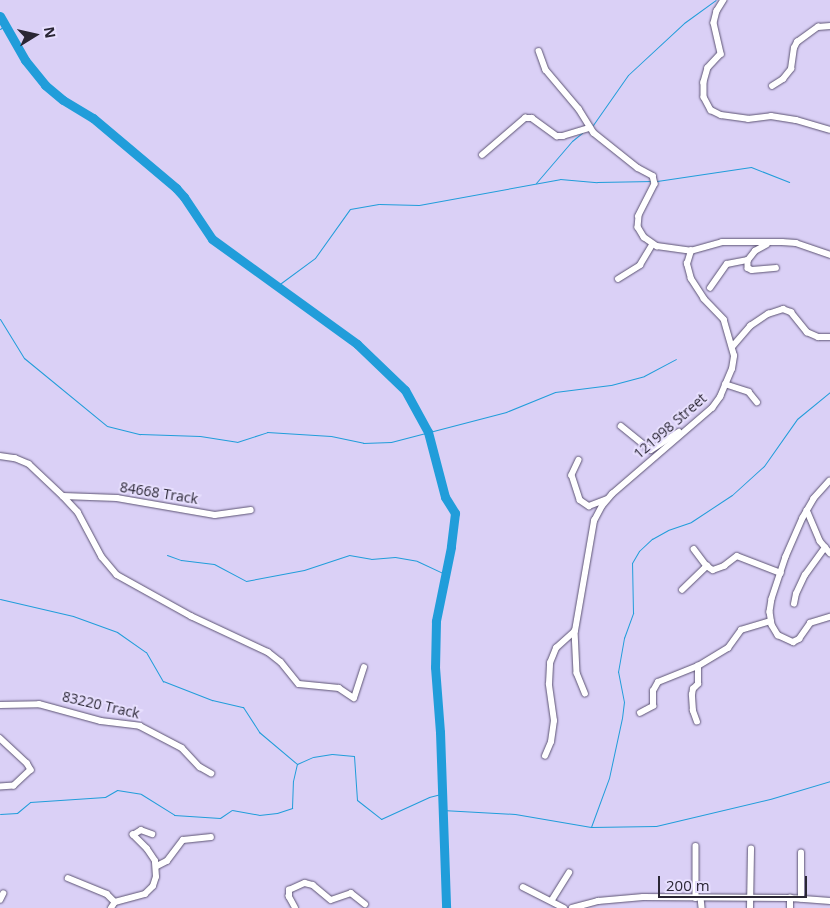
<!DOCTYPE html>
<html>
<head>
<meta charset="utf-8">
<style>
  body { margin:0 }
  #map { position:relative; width:830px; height:908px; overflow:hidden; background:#dad0f6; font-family:"Open Sans",sans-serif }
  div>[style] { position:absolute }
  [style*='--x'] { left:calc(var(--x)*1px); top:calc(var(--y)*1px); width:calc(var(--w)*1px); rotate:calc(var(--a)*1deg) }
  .stream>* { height:1px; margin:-0.5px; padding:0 0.5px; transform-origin:0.5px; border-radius:0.5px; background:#219dda }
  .river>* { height:9px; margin:-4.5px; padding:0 4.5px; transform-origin:4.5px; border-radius:4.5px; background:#219dda }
  .roads { filter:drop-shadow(0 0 1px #5c5373) drop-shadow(0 0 1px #5c5373) }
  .minor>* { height:5.5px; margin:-2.75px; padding:0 2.75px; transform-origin:2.75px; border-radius:2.75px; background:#fff }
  span { translate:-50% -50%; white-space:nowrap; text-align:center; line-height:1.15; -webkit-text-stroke:4px #e7dffe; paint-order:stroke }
  .street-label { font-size:14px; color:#2a2634 }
  .north { position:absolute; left:10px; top:10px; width:50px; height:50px; -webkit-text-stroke:4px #e7dffe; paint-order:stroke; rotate:80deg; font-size:14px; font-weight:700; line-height:20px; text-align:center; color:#2a2634 }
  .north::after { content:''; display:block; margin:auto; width:18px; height:22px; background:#2a2634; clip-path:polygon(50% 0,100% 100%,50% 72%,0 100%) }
  .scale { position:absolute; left:658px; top:876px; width:149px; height:22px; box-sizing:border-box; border:2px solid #2a2634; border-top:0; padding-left:6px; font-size:15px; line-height:18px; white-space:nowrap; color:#2a2634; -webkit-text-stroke:4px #e7dffe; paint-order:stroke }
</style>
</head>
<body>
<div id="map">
  <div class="stream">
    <i style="--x:0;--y:29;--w:5;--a:-37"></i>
    <i style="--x:593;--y:125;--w:61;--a:-55"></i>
    <i style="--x:628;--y:75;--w:76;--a:-42.9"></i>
    <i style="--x:684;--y:23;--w:39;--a:-36"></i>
    <i style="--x:657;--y:181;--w:95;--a:-8.5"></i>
    <i style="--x:751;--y:167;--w:41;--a:21.5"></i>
    <i style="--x:536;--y:183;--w:55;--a:-49.4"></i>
    <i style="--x:572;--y:141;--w:13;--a:-39"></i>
    <i style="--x:277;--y:286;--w:47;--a:-36.4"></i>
    <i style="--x:315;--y:258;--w:60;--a:-54.5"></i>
    <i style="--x:350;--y:209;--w:29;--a:-10"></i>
    <i style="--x:379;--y:204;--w:40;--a:1.4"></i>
    <i style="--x:419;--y:205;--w:143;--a:-10.4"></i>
    <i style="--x:560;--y:179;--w:37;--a:5"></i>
    <i style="--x:597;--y:182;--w:56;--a:-1"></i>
    <i style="--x:0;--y:319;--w:46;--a:58.4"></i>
    <i style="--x:24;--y:358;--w:107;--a:39.3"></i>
    <i style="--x:107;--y:426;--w:34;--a:14"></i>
    <i style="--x:140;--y:434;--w:60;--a:1.9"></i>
    <i style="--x:200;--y:436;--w:37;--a:9"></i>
    <i style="--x:237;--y:442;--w:32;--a:-18"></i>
    <i style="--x:267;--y:432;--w:64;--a:3.6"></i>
    <i style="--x:331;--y:436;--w:33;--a:12"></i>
    <i style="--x:363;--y:443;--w:28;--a:-2"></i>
    <i style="--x:391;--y:442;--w:119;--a:-14.6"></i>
    <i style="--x:506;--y:412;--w:53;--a:-22.2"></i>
    <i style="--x:555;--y:392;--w:56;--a:-7.1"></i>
    <i style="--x:611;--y:385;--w:34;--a:-15"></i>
    <i style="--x:644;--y:376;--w:36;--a:-28"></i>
    <i style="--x:167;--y:555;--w:15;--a:20"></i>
    <i style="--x:181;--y:560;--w:33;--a:7"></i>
    <i style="--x:214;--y:564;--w:36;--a:28"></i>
    <i style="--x:246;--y:581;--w:59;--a:-10.7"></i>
    <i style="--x:304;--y:570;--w:47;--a:-18.4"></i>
    <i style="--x:349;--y:555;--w:22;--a:10"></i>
    <i style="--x:371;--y:559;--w:24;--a:-5"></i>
    <i style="--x:395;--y:557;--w:22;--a:10"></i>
    <i style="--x:417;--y:561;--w:31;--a:25"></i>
    <i style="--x:0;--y:599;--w:75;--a:13.1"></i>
    <i style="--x:73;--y:616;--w:47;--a:20"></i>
    <i style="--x:117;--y:632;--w:35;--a:35"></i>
    <i style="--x:146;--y:652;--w:34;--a:60"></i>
    <i style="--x:163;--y:681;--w:53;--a:21.2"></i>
    <i style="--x:212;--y:700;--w:32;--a:13"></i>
    <i style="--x:243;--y:707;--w:30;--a:57"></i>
    <i style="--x:259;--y:732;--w:50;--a:40.1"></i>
    <i style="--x:442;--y:810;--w:73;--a:3.1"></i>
    <i style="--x:515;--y:814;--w:77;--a:9.7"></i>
    <i style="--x:591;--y:827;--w:65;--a:-0.9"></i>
    <i style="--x:656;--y:826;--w:117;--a:-13.3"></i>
    <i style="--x:770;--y:799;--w:63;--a:-16.7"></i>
    <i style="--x:0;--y:814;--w:17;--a:-3"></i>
    <i style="--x:17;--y:813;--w:17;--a:-40"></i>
    <i style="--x:30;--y:802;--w:75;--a:-3.8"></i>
    <i style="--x:105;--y:797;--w:14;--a:-30"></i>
    <i style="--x:117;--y:790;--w:24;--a:9"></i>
    <i style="--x:141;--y:794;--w:39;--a:32"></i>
    <i style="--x:174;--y:815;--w:46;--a:3.7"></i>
    <i style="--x:220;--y:818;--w:14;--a:-34"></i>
    <i style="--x:232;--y:810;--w:27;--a:10"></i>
    <i style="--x:259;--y:815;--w:18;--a:-6"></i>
    <i style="--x:277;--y:813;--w:16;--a:-18"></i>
    <i style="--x:292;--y:808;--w:27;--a:-88"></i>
    <i style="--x:293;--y:781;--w:17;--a:-77"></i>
    <i style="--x:297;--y:764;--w:17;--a:-24"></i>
    <i style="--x:313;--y:757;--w:19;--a:-9"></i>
    <i style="--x:332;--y:754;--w:22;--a:5"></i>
    <i style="--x:354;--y:756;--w:44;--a:86.1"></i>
    <i style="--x:357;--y:800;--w:31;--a:38"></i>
    <i style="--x:381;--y:819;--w:53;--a:-24.6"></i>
    <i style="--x:429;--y:797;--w:12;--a:-14"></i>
    <i style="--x:591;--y:827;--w:52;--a:-69.8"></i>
    <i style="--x:609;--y:778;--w:61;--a:-77.8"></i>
    <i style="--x:622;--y:718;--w:16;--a:-83"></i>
    <i style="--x:624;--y:702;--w:31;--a:-101"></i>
    <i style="--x:618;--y:672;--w:35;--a:-80"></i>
    <i style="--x:624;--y:638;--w:27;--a:-70"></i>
    <i style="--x:633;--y:613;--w:50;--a:-91.1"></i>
    <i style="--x:632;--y:563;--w:14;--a:-60"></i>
    <i style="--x:639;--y:551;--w:18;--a:-43"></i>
    <i style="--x:652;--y:539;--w:18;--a:-29"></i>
    <i style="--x:668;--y:530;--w:24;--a:-19"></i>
    <i style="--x:691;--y:522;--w:49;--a:-33.4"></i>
    <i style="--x:732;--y:495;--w:43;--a:-42.2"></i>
    <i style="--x:764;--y:466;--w:57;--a:-54.9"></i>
    <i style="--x:797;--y:419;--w:43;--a:-39.3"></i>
  </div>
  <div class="river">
    <i style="--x:0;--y:16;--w:51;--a:60.4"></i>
    <i style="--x:25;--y:60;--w:32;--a:51"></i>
    <i style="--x:45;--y:85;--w:23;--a:40"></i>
    <i style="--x:63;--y:100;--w:35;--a:31"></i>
    <i style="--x:93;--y:118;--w:109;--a:40.1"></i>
    <i style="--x:176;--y:188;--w:12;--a:48"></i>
    <i style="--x:184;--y:197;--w:50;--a:56.3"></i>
    <i style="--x:212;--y:239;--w:179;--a:35.9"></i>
    <i style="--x:357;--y:344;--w:66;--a:43.8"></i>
    <i style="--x:405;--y:390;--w:48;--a:61.3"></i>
    <i style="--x:428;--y:432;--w:67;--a:75.3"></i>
    <i style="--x:445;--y:497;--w:19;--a:58"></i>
    <i style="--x:455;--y:513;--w:34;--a:97"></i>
    <i style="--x:451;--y:547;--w:76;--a:101.5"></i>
    <i style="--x:436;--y:621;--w:46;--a:91.2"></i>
    <i style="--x:435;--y:667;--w:65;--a:85.6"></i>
    <i style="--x:440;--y:732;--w:176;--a:88"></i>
  </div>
  <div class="roads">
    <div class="minor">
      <i style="--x:724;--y:0;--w:13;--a:122"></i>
      <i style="--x:717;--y:11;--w:12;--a:104"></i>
      <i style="--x:714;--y:23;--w:32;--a:77"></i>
      <i style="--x:721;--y:54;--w:19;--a:133"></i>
      <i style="--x:708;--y:68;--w:15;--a:106"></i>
      <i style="--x:704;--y:82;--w:15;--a:90"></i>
      <i style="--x:704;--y:97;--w:15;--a:62"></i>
      <i style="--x:711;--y:110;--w:11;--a:27"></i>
      <i style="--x:721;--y:115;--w:27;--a:8"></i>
      <i style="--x:748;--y:119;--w:23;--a:-7"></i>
      <i style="--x:771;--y:116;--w:25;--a:9"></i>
      <i style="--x:796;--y:120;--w:35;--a:16"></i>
      <i style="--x:539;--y:51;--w:20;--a:70"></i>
      <i style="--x:546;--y:70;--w:51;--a:49.8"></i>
      <i style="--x:579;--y:109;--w:28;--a:58"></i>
      <i style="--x:594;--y:133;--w:56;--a:38.5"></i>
      <i style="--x:638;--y:168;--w:17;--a:28"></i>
      <i style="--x:653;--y:176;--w:8;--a:76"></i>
      <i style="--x:655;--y:184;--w:36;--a:117"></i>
      <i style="--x:639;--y:216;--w:11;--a:95"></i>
      <i style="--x:638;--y:227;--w:12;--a:59"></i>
      <i style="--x:644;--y:237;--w:16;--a:35"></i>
      <i style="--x:657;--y:246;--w:34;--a:8"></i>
      <i style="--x:772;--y:86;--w:13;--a:-32"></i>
      <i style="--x:783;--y:79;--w:13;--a:-51"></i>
      <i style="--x:791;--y:69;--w:21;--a:-82"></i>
      <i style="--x:794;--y:48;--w:7;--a:-63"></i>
      <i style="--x:797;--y:42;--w:26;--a:-36"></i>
      <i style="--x:818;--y:27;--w:12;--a:-5"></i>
      <i style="--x:482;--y:155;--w:57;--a:-40.7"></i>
      <i style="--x:525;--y:118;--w:7;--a:0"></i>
      <i style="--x:532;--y:118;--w:31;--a:36"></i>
      <i style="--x:557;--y:136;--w:6;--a:0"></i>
      <i style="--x:563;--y:136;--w:28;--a:-17"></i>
      <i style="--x:748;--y:260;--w:8;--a:90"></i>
      <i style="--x:748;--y:268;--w:4;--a:27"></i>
      <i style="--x:752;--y:270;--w:24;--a:-5"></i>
      <i style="--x:618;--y:279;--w:26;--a:-32"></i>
      <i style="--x:640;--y:265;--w:23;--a:-59"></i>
      <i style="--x:710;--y:288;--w:29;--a:-55"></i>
      <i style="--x:727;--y:264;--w:21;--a:-11"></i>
      <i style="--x:748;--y:260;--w:11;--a:-52"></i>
      <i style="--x:755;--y:251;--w:13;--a:-29"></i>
      <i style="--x:732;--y:347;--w:28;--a:-49"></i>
      <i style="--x:750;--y:326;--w:22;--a:-34"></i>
      <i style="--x:768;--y:314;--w:16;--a:-18"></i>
      <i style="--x:783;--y:309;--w:9;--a:21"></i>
      <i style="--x:791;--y:312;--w:26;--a:51"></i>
      <i style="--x:807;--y:332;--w:12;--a:24"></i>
      <i style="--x:818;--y:337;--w:12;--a:0"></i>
      <i style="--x:725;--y:384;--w:25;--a:18"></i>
      <i style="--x:749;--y:392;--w:13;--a:51"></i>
      <i style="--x:621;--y:426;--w:38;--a:39"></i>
      <i style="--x:651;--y:450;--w:33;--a:-33"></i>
      <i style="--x:0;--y:456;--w:15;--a:8"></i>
      <i style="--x:15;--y:458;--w:15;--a:23"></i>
      <i style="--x:29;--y:464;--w:47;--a:43.3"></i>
      <i style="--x:63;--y:496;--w:22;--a:47"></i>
      <i style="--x:78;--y:512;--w:51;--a:61.9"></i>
      <i style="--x:102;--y:557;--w:23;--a:50"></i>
      <i style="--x:117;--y:575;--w:85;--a:29"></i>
      <i style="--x:191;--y:616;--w:85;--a:25.1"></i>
      <i style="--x:268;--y:652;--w:16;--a:38"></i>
      <i style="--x:281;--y:662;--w:28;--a:51"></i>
      <i style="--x:299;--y:684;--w:40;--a:5.7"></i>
      <i style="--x:339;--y:688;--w:18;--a:34"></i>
      <i style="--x:354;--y:698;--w:32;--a:-72"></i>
      <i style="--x:579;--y:460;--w:17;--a:115"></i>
      <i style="--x:572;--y:475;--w:26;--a:72"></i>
      <i style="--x:580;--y:500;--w:11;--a:34"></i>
      <i style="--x:589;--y:506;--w:19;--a:-21"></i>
      <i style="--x:830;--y:481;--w:24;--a:132"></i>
      <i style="--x:814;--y:499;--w:22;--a:120"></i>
      <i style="--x:803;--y:518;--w:43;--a:113.6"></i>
      <i style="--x:786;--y:557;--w:44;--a:108.4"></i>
      <i style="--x:772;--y:599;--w:13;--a:99"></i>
      <i style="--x:770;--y:612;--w:13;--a:81"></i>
      <i style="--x:772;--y:625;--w:12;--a:59"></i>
      <i style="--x:778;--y:635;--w:17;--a:25"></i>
      <i style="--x:793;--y:642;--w:7;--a:-27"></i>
      <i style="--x:799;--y:639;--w:19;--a:-55"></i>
      <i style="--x:810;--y:623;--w:21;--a:-17"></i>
      <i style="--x:63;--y:496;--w:54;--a:2.1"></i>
      <i style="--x:117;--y:498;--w:99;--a:9.8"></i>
      <i style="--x:215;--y:515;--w:36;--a:-8"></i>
      <i style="--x:807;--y:510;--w:34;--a:67"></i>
      <i style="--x:820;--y:541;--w:16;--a:50"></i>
      <i style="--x:694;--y:549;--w:21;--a:53"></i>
      <i style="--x:707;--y:566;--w:7;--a:34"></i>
      <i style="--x:713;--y:570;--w:12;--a:-20"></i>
      <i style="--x:724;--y:566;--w:16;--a:-38"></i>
      <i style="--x:737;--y:556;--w:47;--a:21.1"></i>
      <i style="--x:682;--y:590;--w:35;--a:-44"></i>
      <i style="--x:794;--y:604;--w:10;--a:-79"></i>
      <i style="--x:796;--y:594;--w:21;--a:-65"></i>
      <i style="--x:805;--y:575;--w:34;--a:-54"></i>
      <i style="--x:575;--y:631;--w:42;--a:87.3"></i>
      <i style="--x:577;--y:673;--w:22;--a:68"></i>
      <i style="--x:0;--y:705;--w:39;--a:-1"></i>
      <i style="--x:39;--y:704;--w:64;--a:15.3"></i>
      <i style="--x:101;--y:721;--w:39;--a:7"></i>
      <i style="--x:140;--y:726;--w:47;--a:27.6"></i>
      <i style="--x:182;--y:748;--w:26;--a:47"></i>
      <i style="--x:200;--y:767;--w:13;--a:29"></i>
      <i style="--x:640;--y:713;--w:15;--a:-28"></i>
      <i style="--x:653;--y:706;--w:15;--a:-90"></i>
      <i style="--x:653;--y:691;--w:10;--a:-61"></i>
      <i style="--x:658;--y:682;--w:43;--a:-21.8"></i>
      <i style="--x:698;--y:666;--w:35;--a:-31"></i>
      <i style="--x:728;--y:648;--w:22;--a:-54"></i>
      <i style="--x:741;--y:630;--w:31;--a:-17"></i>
      <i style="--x:697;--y:722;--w:12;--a:-110"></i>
      <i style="--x:693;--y:711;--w:16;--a:-94"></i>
      <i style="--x:692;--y:695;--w:6;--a:-81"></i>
      <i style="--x:693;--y:689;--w:7;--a:-45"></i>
      <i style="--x:698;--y:684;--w:18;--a:-90"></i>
      <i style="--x:0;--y:738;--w:37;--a:43"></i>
      <i style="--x:27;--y:763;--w:8;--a:60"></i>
      <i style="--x:31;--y:770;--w:23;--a:137"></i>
      <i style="--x:14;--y:786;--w:14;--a:176"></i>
      <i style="--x:545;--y:756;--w:15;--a:-67"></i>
      <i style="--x:551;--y:742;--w:21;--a:-82"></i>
      <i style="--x:554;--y:721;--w:37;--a:-98"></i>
      <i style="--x:549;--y:684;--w:21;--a:-87"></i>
      <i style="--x:550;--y:663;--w:16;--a:-68"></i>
      <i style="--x:556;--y:648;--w:25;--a:-42"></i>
      <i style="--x:575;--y:631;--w:112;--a:-80.2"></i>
      <i style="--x:594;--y:521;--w:17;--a:-62"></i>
      <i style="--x:602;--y:506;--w:16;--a:-50"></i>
      <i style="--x:612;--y:494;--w:132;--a:-40.7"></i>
      <i style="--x:712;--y:408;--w:14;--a:-54"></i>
      <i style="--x:720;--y:397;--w:30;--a:-67"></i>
      <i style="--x:732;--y:369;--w:13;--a:-81"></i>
      <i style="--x:734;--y:356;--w:37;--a:-106"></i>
      <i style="--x:724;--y:320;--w:29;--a:-134"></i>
      <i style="--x:704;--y:299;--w:24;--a:-123"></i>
      <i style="--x:691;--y:279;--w:16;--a:-105"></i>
      <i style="--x:687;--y:264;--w:14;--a:-73"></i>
      <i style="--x:691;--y:251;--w:32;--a:-16"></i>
      <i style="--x:722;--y:242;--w:60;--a:0"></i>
      <i style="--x:782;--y:242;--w:14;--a:4"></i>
      <i style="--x:796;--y:243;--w:36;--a:19"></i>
      <i style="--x:696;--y:846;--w:52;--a:90"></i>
      <i style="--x:157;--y:866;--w:11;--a:-27"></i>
      <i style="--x:167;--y:861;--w:26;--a:-53"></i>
      <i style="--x:183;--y:840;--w:28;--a:-6"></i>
      <i style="--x:68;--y:878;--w:42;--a:22.3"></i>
      <i style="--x:107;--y:894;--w:11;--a:45"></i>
      <i style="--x:523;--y:887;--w:46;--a:27.1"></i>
      <i style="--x:701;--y:898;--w:10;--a:84"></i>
      <i style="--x:801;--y:899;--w:46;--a:-90"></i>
      <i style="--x:0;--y:900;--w:7;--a:-63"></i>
      <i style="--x:552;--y:900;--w:32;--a:-58"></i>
      <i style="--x:111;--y:908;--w:7;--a:-56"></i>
      <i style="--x:115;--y:902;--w:31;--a:-15"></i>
      <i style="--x:145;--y:894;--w:11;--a:-45"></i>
      <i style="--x:153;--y:886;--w:9;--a:-72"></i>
      <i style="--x:156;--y:877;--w:16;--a:-94"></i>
      <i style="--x:155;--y:861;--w:14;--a:-124"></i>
      <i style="--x:147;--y:849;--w:20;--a:-135"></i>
      <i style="--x:133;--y:835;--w:9;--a:-32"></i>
      <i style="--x:141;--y:830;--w:12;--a:20"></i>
      <i style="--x:295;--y:908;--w:13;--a:-119"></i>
      <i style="--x:289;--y:897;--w:7;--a:-90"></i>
      <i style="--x:289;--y:890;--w:17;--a:-24"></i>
      <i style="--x:305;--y:883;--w:8;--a:14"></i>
      <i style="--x:313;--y:885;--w:23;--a:40"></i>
      <i style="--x:331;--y:900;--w:21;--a:-19"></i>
      <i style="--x:351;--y:893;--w:18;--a:38"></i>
      <i style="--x:572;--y:908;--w:27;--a:-15"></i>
      <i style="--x:598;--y:901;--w:45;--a:-5.1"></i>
      <i style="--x:643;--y:897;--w:147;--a:0.4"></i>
      <i style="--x:790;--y:898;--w:40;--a:4.3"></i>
      <i style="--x:750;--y:908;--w:59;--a:-89"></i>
      <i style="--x:790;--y:908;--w:10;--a:-90"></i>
    </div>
  </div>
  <div class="street-label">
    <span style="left:670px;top:426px;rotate:-41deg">121998 Street</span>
    <span style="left:159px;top:493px;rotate:9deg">84668 Track</span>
    <span style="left:101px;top:705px;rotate:13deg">83220 Track</span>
  </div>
  <div class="north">N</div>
  <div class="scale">200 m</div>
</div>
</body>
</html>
